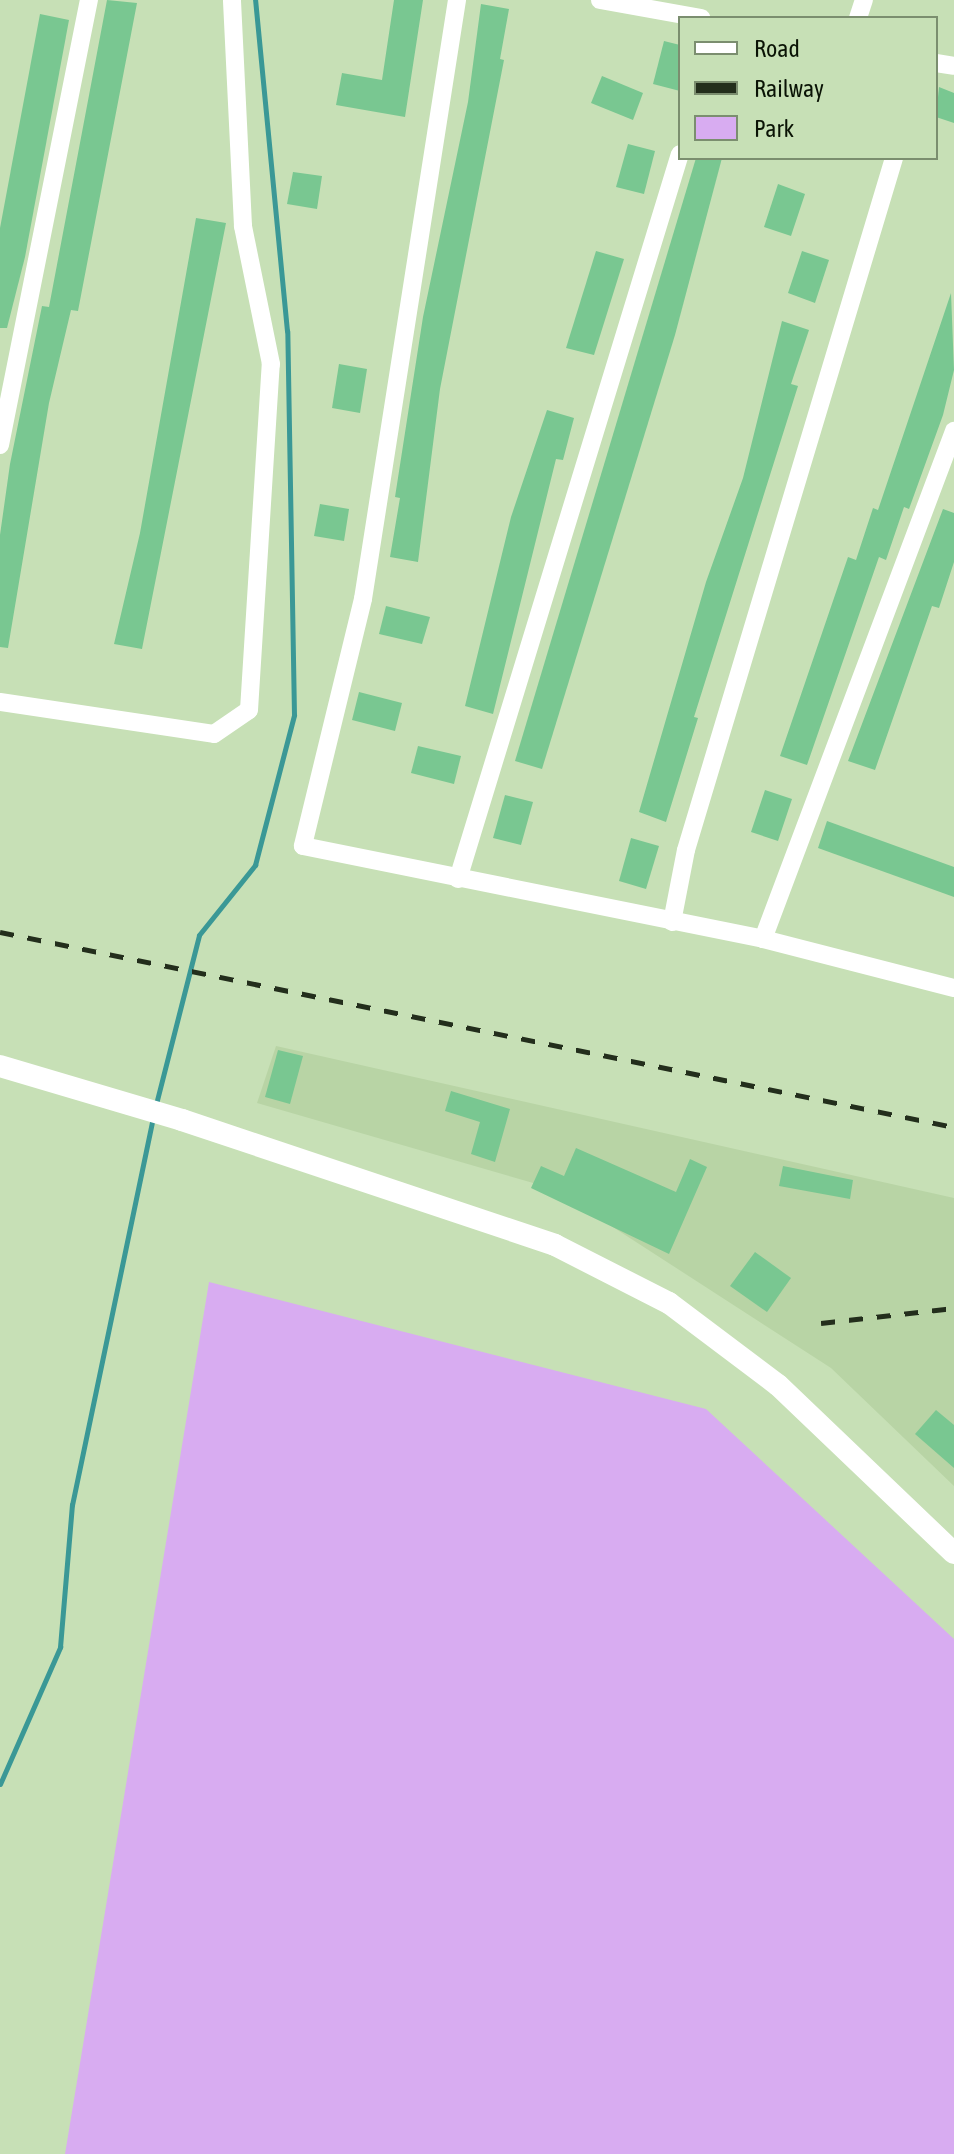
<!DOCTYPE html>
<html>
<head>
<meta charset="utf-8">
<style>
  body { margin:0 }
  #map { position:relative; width:954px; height:2154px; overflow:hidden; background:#c7e0b6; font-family:"Asap Condensed",sans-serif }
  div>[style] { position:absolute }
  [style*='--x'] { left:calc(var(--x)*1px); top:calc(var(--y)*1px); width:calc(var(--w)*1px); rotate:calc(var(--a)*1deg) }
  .built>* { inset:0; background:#b8d4a5 }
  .green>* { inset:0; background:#d8acf1 }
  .stream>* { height:5px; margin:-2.5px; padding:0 2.5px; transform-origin:2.5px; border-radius:2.5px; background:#3a9896 }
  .building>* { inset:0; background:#79c791 }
  .minor>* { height:18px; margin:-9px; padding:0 9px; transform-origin:9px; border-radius:9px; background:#fff }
  .major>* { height:22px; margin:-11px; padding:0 11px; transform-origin:11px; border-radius:11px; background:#fff }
  .rail>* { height:5px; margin-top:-2.5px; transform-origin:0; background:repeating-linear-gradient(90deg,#232e1c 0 14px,transparent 0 28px) }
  span { translate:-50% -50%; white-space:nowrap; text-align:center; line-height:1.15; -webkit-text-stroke:6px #c7e0b6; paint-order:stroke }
  .legend { position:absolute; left:678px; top:16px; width:260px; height:144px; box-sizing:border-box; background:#c7e0b6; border:2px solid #7b8e6f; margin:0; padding:10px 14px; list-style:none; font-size:24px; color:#0a1305 }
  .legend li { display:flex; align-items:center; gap:16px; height:40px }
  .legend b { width:40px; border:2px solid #7b8e6f }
</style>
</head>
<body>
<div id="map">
  <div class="built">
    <i style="clip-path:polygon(276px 1046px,954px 1198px,954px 1486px,831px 1368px,554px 1189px,257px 1103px)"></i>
  </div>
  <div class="green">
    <i style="clip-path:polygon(209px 1282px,706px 1409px,954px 1639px,954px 2154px,65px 2154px)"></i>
  </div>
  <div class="stream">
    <i style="--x:156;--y:1104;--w:174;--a:-75.7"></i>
    <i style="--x:199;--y:935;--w:90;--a:-51.3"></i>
    <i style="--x:255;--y:865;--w:155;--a:-75.4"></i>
    <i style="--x:294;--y:715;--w:384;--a:-91"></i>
    <i style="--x:287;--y:331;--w:333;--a:-95.5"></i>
    <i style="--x:0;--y:1784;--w:150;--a:-66.3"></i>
    <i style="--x:60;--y:1647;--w:143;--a:-85.2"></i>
    <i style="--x:72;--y:1505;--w:395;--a:-78.2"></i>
  </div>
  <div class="building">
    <i style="clip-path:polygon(107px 0,137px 3px,78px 311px,71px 310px,49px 403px,8px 648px,0 647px,0 535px,10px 464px,42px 306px,49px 307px)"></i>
    <i style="clip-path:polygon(394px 0,423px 0,405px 117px,336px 105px,342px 73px,382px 80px)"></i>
    <i style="clip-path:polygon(481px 4px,509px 9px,500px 59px,504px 60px,440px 389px,418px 562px,390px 557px,400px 498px,395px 497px,423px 317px,468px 102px)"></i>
    <i style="clip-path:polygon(40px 14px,69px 20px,25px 257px,7px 328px,0 328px,0 228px)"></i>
    <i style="clip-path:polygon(664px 41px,680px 45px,680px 91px,653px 84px)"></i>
    <i style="clip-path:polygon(602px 76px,643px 93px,633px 120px,591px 103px)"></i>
    <i style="clip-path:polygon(939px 87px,954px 93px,954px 123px,936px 117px)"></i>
    <i style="clip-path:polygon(628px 144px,655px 151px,644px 194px,616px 187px)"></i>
    <i style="clip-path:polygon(696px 158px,722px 158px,675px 335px,542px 769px,515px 761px)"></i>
    <i style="clip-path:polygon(293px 172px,322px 176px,317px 209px,287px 204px)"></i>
    <i style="clip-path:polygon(778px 184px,805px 194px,791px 236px,764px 227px)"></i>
    <i style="clip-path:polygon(196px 218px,226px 223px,142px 649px,114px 644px,140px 533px)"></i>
    <i style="clip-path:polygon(596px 251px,624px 259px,594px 355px,566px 348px)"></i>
    <i style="clip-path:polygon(802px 251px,829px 260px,815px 303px,788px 293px)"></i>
    <i style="clip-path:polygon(951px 293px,954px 370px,943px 415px,909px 509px,904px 507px,886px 560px,879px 557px,807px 765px,780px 756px,848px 557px,856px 560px,873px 508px,878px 510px)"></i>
    <i style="clip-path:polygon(782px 321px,809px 330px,791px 384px,798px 386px,694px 717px,698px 718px,666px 822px,639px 812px,706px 582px,743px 478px)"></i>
    <i style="clip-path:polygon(339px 364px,367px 369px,360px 413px,332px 408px)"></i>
    <i style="clip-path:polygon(547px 410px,574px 418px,563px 460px,556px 459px,493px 714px,465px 706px,511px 517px)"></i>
    <i style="clip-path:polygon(320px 504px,349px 509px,344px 541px,314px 536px)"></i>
    <i style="clip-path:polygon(943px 509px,954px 513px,954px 562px,939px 608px,932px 606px,875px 770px,848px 761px)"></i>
    <i style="clip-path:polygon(386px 606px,430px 617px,422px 644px,379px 634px)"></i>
    <i style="clip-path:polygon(359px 692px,402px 703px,395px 731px,352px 720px)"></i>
    <i style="clip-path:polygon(418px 746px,461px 756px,454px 784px,411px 773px)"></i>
    <i style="clip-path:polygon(765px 790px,792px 799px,778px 841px,751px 832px)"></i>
    <i style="clip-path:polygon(505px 795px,533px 802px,521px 845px,493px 838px)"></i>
    <i style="clip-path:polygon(827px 821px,954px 867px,954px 897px,818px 848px)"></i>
    <i style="clip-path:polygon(631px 838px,659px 846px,646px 889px,619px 881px)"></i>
    <i style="clip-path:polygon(278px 1050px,303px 1056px,290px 1104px,265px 1097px)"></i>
    <i style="clip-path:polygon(451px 1091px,510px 1109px,495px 1162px,471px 1154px,480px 1122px,445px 1111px)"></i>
    <i style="clip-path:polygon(576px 1148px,676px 1192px,690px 1159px,707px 1167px,669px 1254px,531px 1188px,541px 1166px,564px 1176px)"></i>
    <i style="clip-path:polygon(783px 1166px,853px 1180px,850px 1199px,779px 1186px)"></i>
    <i style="clip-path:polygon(755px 1252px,791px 1278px,767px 1312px,730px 1286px)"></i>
    <i style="clip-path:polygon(936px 1410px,954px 1425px,954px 1468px,915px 1434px)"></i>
  </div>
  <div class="minor">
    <i style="--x:457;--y:0;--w:606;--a:98.92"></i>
    <i style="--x:363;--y:599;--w:254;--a:103.7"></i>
    <i style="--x:303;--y:846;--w:469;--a:11.4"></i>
    <i style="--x:763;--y:939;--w:197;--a:14.4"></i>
    <i style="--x:600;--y:0;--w:103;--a:10.1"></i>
    <i style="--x:858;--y:18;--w:19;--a:-72"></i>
    <i style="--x:936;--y:63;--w:18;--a:9"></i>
    <i style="--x:0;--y:445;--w:454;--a:-78.7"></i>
    <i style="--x:0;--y:702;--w:216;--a:8.5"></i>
    <i style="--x:214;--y:734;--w:42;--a:-34.4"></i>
    <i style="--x:249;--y:710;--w:347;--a:-86.4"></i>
    <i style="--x:271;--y:364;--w:141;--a:-101.5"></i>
    <i style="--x:243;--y:226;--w:226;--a:-92.8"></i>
    <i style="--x:458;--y:879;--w:758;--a:-72.98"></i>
    <i style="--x:672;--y:922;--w:73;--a:-79"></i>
    <i style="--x:686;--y:850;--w:723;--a:-73.27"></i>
    <i style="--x:763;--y:939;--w:543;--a:-69.39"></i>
  </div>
  <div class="major">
    <i style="--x:0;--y:1066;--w:190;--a:16.5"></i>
    <i style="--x:182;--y:1120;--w:393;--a:18.5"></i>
    <i style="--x:555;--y:1245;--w:128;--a:27"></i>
    <i style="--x:669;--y:1303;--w:136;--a:37"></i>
    <i style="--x:778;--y:1385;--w:243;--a:43.7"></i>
  </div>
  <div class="rail">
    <i style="--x:0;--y:932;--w:974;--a:11.55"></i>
    <i style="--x:821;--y:1323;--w:134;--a:-6.4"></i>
  </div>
  <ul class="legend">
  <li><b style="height:10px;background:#fff"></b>Road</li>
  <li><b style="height:10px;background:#232e1c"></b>Railway</li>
  <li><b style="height:22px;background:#d8acf1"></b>Park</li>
  </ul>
</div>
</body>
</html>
